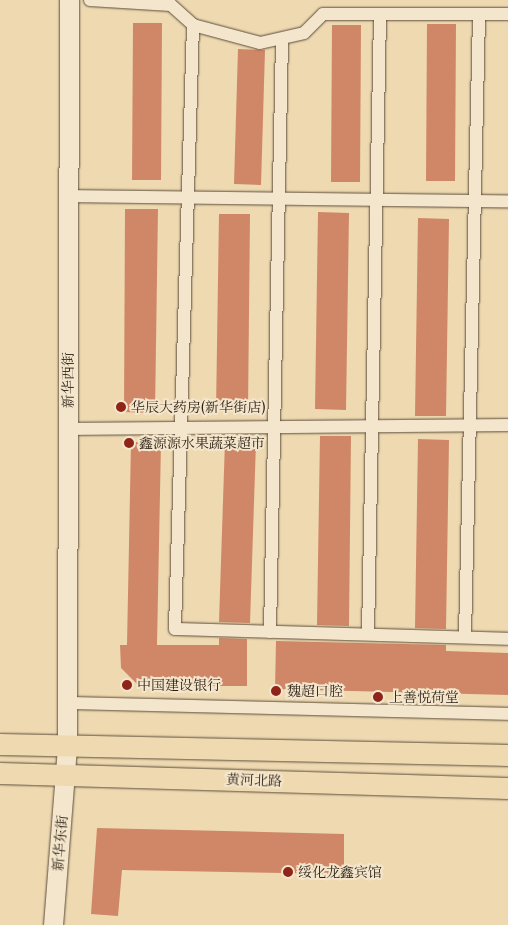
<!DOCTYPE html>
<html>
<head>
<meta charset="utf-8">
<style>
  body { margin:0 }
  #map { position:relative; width:508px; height:925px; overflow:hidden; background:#eed9b1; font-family:"Libre Caslon Text","Noto Serif SC",serif }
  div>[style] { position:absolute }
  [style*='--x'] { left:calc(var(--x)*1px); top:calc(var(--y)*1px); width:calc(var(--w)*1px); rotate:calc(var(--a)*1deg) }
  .building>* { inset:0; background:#cf8767 }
  .roads { filter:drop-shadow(0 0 1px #5c4e3b) drop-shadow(0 0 1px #5c4e3b) }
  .minor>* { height:12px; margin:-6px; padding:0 6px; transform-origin:6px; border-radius:6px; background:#f4e6cc }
  .secondary>* { height:19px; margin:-9.5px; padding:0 9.5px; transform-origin:9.5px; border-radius:9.5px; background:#f4e6cc }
  .primary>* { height:21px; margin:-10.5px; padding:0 10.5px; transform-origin:10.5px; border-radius:10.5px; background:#eed9b1 }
  .dots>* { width:14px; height:14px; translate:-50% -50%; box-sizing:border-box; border:2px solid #f4e6cc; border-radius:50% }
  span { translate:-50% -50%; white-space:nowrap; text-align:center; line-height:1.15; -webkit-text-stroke:4px #f4e6cc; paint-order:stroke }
  .street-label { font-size:14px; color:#2b1f14 }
  .poi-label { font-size:14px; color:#2b1f14 }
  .left { translate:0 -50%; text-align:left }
</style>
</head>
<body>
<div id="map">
  <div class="building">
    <i style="clip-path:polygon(133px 23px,162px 23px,161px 180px,132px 180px)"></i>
    <i style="clip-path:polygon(427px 24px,456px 24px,455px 181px,426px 181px)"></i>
    <i style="clip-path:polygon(332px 25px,361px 25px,360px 182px,331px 182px)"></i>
    <i style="clip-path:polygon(238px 49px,265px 50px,261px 185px,234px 184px)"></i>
    <i style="clip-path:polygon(125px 209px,158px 209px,155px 413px,124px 412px)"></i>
    <i style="clip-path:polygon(318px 212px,349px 213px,346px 410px,315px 409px)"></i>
    <i style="clip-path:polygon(219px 214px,250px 214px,248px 411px,216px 411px)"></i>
    <i style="clip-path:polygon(418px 218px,449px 219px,446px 416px,415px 416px)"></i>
    <i style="clip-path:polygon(320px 436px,351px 436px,349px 626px,317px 625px)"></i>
    <i style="clip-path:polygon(418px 439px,449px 440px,446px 629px,415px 628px)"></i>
    <i style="clip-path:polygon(225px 441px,256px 442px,250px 623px,219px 622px)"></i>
    <i style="clip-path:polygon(131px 442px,161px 442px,157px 645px,219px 645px,219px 638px,247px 639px,247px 686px,139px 686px,121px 668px,120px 645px,127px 645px)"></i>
    <i style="clip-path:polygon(276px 641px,446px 645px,446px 651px,508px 653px,508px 695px,275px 689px)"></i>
    <i style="clip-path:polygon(97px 828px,344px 834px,344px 874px,122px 870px,118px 916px,91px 914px)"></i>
  </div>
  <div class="roads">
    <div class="minor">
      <i style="--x:90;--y:0;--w:81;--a:3.5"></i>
      <i style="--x:171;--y:5;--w:30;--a:42"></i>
      <i style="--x:193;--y:25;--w:69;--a:15"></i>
      <i style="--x:260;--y:43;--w:45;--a:-12.8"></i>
      <i style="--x:304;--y:33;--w:27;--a:-45"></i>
      <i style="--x:323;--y:14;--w:185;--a:0"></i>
      <i style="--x:193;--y:25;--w:604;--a:91.71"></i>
      <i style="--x:175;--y:629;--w:333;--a:1.7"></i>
      <i style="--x:68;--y:196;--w:440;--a:0.7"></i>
      <i style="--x:68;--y:429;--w:440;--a:-0.5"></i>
      <i style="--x:270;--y:632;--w:592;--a:-88.84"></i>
      <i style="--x:368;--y:634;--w:620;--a:-88.89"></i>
      <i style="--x:465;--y:637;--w:623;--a:-88.71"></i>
      <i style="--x:67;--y:703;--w:441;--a:1.4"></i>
    </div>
    <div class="secondary">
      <i style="--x:53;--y:925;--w:180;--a:-85.5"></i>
      <i style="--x:67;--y:746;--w:746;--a:-89.85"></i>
    </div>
    <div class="primary">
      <i style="--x:0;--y:744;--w:508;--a:1.24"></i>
      <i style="--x:0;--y:773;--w:508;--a:1.69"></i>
    </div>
  </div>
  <div class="dots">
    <i style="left:121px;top:407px;background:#8f2418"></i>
    <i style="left:129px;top:443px;background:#8f2418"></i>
    <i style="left:127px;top:685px;background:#8f2418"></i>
    <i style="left:276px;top:691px;background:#8f2418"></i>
    <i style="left:378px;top:697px;background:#8f2418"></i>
    <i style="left:288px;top:872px;background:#8f2418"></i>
  </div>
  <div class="street-label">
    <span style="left:68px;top:380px;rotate:-90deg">新华西街</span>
    <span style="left:254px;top:780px;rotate:2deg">黄河北路</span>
    <span style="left:60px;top:843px;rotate:-85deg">新华东街</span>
  </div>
  <div class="poi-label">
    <span class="left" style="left:131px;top:407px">华辰大药房(新华街店)</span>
    <span class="left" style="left:139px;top:443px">鑫源源水果蔬菜超市</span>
    <span class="left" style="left:137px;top:685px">中国建设银行</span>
    <span class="left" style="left:287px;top:691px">魏超口腔</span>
    <span class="left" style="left:389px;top:697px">上善悦荷堂</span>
    <span class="left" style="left:298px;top:872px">绥化龙鑫宾馆</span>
  </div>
</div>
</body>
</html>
